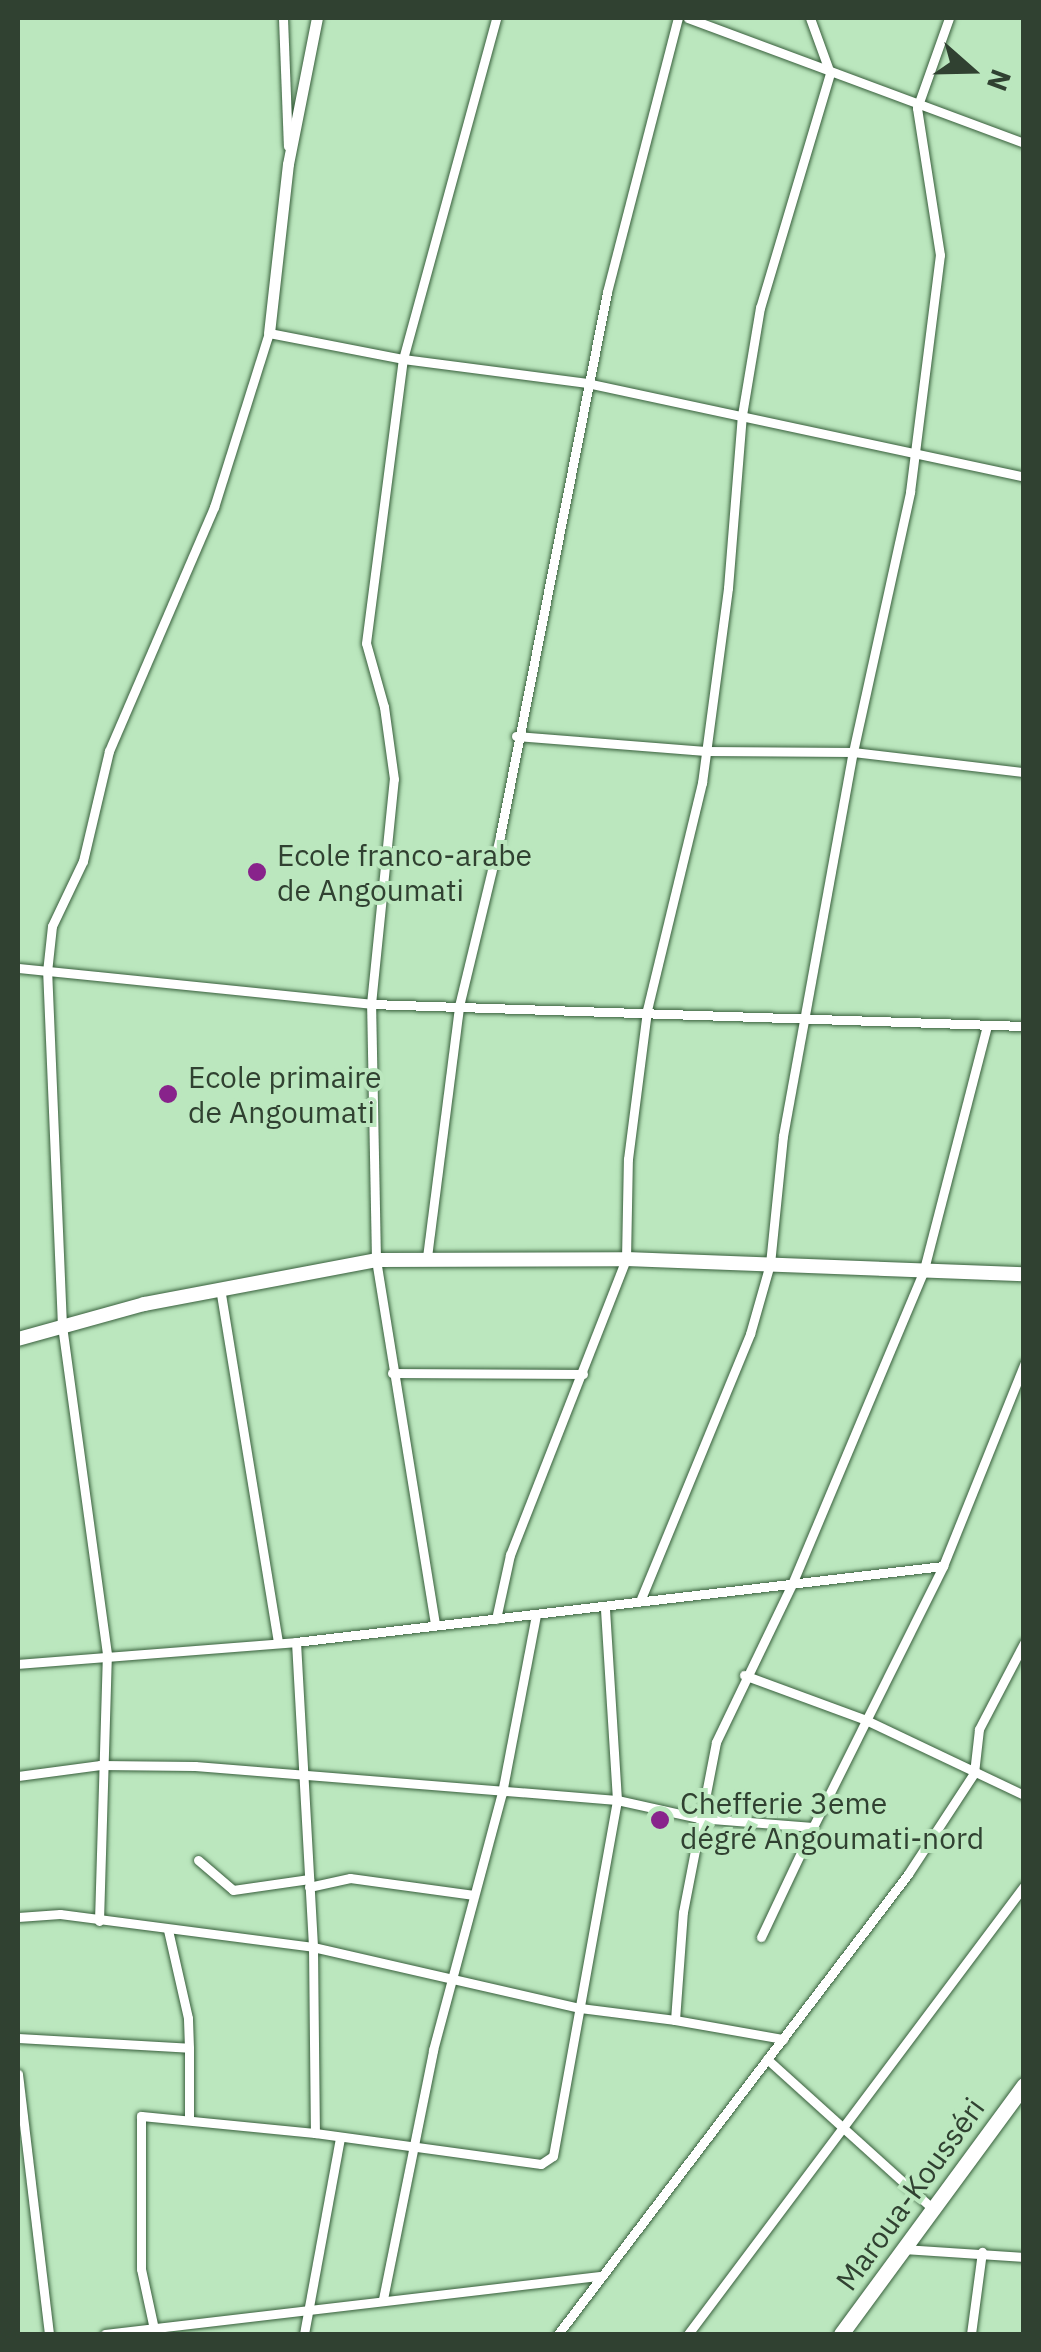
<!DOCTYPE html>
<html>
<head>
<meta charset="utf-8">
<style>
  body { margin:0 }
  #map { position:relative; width:1041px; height:2352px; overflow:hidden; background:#bbe7be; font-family:"IBM Plex Sans",sans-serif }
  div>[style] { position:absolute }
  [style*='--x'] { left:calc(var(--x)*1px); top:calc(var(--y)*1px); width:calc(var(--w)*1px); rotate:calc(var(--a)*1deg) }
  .roads { filter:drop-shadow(0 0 2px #385f3c) drop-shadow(0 0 2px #385f3c) }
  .minor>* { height:9px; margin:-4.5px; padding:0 4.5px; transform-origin:4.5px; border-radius:4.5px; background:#fff }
  .tertiary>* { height:11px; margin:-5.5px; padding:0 5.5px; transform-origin:5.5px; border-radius:5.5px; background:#fff }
  .primary>* { height:14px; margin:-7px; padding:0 7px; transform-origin:7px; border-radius:7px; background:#fff }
  .trunk>* { height:15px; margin:-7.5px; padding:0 7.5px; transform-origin:7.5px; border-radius:7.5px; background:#fff }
  .dots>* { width:28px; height:28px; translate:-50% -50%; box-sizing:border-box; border:5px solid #bbe7be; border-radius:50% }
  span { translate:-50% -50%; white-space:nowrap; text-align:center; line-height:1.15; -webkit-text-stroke:8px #bbe7be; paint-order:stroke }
  .poi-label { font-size:30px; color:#304131 }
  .left { translate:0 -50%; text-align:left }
  .street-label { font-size:30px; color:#304131 }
  .frame { position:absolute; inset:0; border:20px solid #304131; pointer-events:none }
  .north { position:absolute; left:921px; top:20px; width:100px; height:100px; -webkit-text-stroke:8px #bbe7be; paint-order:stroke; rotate:110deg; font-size:28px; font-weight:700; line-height:40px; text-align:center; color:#304131 }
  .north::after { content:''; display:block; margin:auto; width:35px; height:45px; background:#304131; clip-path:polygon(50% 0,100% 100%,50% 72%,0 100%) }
</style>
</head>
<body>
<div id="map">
  <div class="roads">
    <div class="minor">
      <i style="--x:283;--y:18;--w:128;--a:87.8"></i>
      <i style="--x:688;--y:18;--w:358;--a:20.4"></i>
      <i style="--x:516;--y:736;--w:190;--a:4.5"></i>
      <i style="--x:705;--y:751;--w:148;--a:0.4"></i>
      <i style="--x:853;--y:752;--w:172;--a:6.7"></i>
      <i style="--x:18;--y:968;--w:355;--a:5.8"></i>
      <i style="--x:371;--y:1004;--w:653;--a:1.93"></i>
      <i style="--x:427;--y:1257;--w:253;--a:-82.7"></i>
      <i style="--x:459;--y:1006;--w:175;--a:-76.4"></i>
      <i style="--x:500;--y:836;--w:554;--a:-78.87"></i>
      <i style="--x:607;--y:292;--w:283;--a:-75.5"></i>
      <i style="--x:220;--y:1288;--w:359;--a:80.7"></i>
      <i style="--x:392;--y:1373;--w:191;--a:0.3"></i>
      <i style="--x:640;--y:1601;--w:289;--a:-67.6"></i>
      <i style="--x:750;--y:1334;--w:73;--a:-74.1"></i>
      <i style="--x:770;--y:1264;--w:129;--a:-84.2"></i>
      <i style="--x:783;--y:1136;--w:390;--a:-79.7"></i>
      <i style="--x:853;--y:752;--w:266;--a:-77.6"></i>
      <i style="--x:910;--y:492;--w:239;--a:-82.8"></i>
      <i style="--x:940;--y:255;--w:149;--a:-98.9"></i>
      <i style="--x:917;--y:108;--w:96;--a:-70.4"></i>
      <i style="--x:496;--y:1619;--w:66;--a:-77.7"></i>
      <i style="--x:510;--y:1555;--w:318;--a:-68.6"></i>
      <i style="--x:626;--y:1259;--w:100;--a:-88.9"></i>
      <i style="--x:628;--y:1159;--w:150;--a:-82.7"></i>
      <i style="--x:647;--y:1010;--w:234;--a:-76.4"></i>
      <i style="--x:702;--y:783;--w:197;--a:-82.4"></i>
      <i style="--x:728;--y:588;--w:174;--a:-85.4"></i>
      <i style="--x:742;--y:415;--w:109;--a:-80.5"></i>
      <i style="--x:760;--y:308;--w:245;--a:-73.4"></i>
      <i style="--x:830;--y:73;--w:59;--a:-110"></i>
      <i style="--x:435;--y:1624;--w:369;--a:-99.2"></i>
      <i style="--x:376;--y:1260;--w:256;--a:-91.1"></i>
      <i style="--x:371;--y:1004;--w:226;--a:-84.2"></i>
      <i style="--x:394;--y:779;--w:73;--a:-97.9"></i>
      <i style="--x:384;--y:707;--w:66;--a:-105.7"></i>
      <i style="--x:366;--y:643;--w:286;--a:-82.6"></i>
      <i style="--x:403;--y:359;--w:353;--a:-74.7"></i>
      <i style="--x:296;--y:1642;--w:305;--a:86.8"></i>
      <i style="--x:313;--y:1947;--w:186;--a:89.4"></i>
      <i style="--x:315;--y:2133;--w:228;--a:7.8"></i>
      <i style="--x:541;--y:2164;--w:14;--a:-34"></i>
      <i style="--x:553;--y:2156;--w:362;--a:-79.8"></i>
      <i style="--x:617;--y:1800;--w:191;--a:-93.6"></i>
      <i style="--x:18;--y:1664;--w:279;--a:-4.5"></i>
      <i style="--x:296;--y:1642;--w:651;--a:-6.7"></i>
      <i style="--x:744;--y:1675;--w:130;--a:20.2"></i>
      <i style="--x:866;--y:1720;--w:175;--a:25.4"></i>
      <i style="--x:18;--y:1776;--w:83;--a:-7.6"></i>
      <i style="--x:100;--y:1765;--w:95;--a:0.6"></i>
      <i style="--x:195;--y:1766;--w:423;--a:4.6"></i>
      <i style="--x:617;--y:1800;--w:84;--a:12.4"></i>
      <i style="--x:699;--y:1818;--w:114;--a:4.5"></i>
      <i style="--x:813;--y:1827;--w:292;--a:-63.5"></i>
      <i style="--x:943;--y:1566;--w:218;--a:-68.1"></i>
      <i style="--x:198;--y:1860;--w:46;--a:40.6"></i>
      <i style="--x:233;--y:1890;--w:77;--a:-8.2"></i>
      <i style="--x:309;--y:1887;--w:42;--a:-12.4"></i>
      <i style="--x:350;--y:1878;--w:125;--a:7.8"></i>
      <i style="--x:18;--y:1917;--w:42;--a:-4.1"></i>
      <i style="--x:60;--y:1914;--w:255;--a:7.4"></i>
      <i style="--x:313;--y:1947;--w:274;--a:12.9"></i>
      <i style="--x:580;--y:2008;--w:96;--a:7.2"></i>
      <i style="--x:675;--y:2020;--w:108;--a:-85.8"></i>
      <i style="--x:683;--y:1912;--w:173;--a:-79"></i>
      <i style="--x:716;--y:1742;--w:175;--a:-64.3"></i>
      <i style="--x:792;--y:1584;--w:337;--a:-67.2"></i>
      <i style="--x:923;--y:1273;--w:255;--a:-75.5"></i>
      <i style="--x:99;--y:1921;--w:267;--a:-88.3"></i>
      <i style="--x:107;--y:1654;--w:331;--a:-97.8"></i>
      <i style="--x:62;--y:1326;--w:354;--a:-92.4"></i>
      <i style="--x:47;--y:972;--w:46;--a:-83.8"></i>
      <i style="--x:52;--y:926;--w:72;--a:-64.5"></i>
      <i style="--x:83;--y:861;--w:113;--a:-76.7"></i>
      <i style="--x:109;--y:751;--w:266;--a:-66.7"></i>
      <i style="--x:214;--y:507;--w:182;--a:-72.5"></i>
      <i style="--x:269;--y:333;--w:136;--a:11"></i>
      <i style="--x:403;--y:359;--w:186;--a:7.4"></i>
      <i style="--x:587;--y:383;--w:447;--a:12.1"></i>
      <i style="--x:761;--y:1937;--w:122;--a:-64.7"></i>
      <i style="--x:675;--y:2020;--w:110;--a:10"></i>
      <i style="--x:18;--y:2038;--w:171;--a:3.3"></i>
      <i style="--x:189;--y:2048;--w:30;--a:-92"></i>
      <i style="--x:188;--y:2018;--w:90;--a:-102.8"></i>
      <i style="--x:767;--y:2059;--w:225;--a:42.1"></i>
      <i style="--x:18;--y:2074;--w:262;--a:83.2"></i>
      <i style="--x:189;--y:2118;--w:70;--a:-90"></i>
      <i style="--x:904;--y:2249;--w:120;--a:3.8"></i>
      <i style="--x:383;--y:2299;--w:254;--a:-78.6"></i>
      <i style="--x:433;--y:2050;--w:266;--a:-75"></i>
      <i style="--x:502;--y:1793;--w:181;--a:-79.2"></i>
      <i style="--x:154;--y:2329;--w:61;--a:-102.2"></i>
      <i style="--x:141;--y:2269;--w:153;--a:-90"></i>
      <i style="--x:141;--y:2116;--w:175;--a:5.6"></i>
      <i style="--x:105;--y:2334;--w:498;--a:-6.7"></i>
      <i style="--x:304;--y:2334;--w:200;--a:-79.6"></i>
      <i style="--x:558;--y:2334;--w:578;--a:-52.73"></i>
      <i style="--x:908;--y:1874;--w:121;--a:-56.8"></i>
      <i style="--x:974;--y:1773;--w:44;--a:-83.5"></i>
      <i style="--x:979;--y:1729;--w:97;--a:-62.4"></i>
      <i style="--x:688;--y:2334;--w:560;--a:-53.13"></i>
      <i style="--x:971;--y:2334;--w:83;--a:-82.4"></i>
    </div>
    <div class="tertiary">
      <i style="--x:269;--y:333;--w:170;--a:-83.6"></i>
      <i style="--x:288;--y:164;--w:149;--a:-78.8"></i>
    </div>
    <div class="primary">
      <i style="--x:18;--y:1339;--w:131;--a:-15.5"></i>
      <i style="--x:144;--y:1304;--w:236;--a:-10.7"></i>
      <i style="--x:376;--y:1260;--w:250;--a:-0.2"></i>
      <i style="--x:626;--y:1259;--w:398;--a:2.2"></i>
    </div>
    <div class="trunk">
      <i style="--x:841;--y:2334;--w:309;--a:-53.7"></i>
    </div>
  </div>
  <div class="dots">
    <i style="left:257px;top:872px;background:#88238b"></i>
    <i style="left:168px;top:1094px;background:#88238b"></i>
    <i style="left:660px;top:1820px;background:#88238b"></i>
  </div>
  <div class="poi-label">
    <span class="left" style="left:277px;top:872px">Ecole franco-arabe<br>de Angoumati</span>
    <span class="left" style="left:188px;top:1094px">Ecole primaire<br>de Angoumati</span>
    <span class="left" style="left:680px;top:1820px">Chefferie 3eme<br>dégré Angoumati-nord</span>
  </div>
  <div class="street-label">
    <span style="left:910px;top:2194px;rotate:-54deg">Maroua-Kousséri</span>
  </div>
  <div class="frame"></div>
  <div class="north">N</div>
</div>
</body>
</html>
